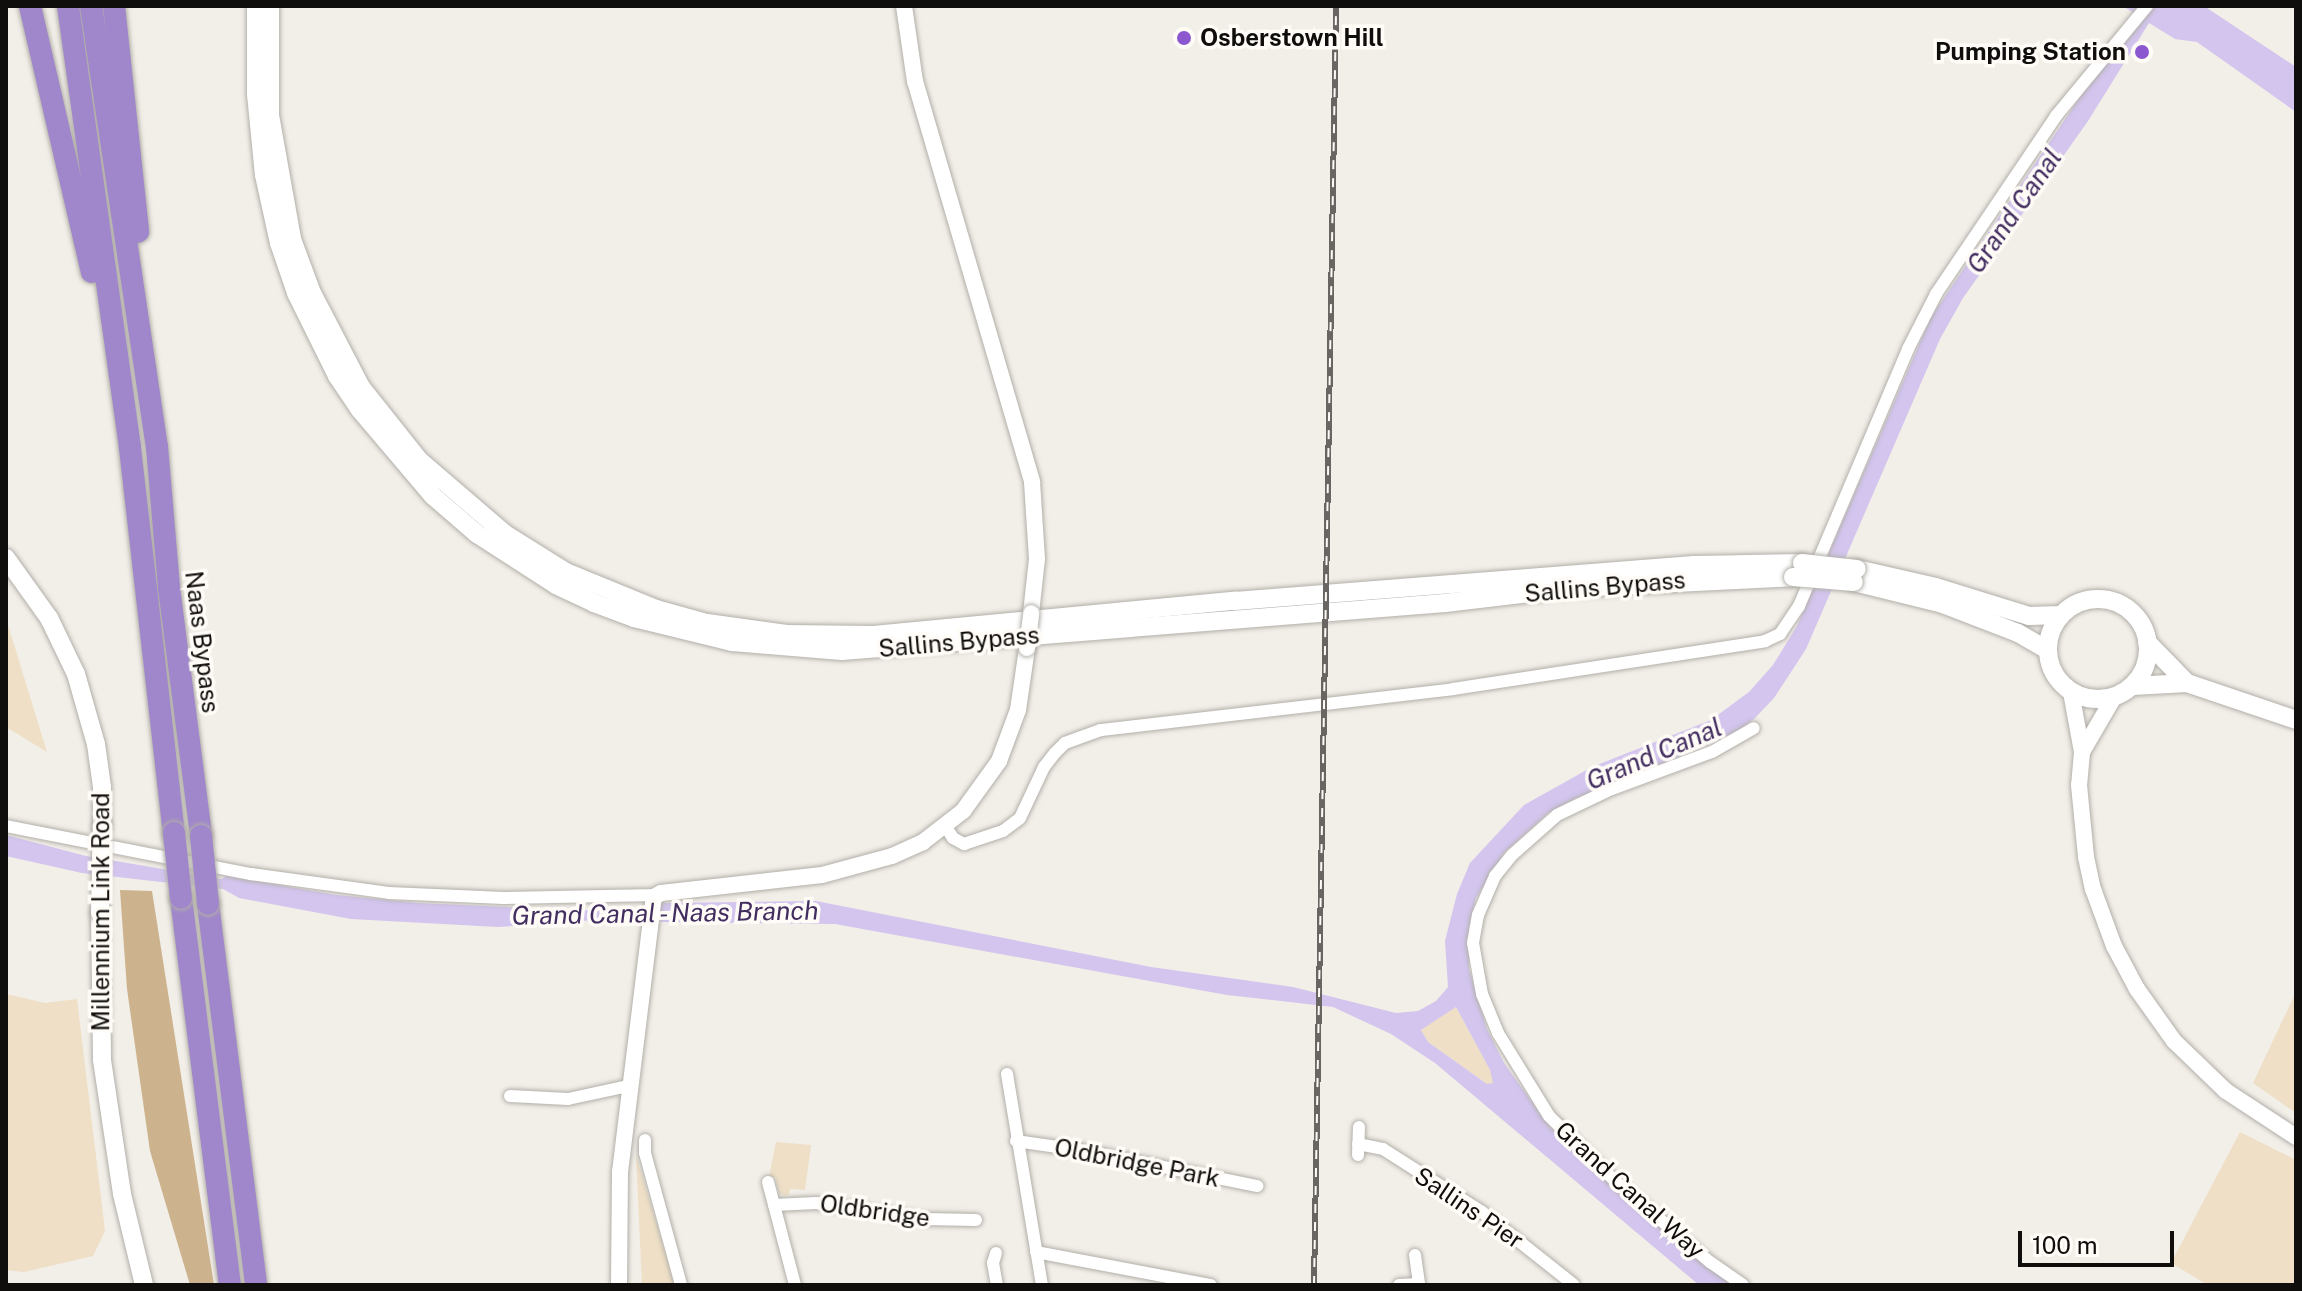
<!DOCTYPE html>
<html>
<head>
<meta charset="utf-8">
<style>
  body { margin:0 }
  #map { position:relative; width:2302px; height:1291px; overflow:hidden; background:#f2eee8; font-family:"Public Sans",sans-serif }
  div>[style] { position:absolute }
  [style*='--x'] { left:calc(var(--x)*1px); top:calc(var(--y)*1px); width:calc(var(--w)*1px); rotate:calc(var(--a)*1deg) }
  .green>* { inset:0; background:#eedfc6 }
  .forest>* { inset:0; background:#ccb38d }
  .water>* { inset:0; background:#d3c5ee }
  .roads { filter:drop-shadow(0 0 2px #b2afa9) drop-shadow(0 0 2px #b2afa9) }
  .minor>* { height:12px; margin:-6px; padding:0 6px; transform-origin:6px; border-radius:6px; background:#fff }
  .tertiary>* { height:16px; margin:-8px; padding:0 8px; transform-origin:8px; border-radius:8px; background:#fff }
  .secondary>* { height:18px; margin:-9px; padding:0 9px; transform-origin:9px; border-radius:9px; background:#fff }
  .secondary>.ring { margin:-9px; padding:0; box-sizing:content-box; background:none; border:18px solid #fff; border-radius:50% }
  .motorway>* { height:22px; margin:-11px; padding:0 11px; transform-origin:11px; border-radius:11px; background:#a087cb }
  .rail>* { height:6px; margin-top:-3px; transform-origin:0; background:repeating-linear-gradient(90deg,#fffcf7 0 9px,#686562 0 18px); box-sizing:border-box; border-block:2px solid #686562 }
  .bridges { filter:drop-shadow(0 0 2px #b2afa9) drop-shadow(0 0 2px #b2afa9) }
  .tertiary-bridge>* { height:16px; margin:-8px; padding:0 8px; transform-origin:8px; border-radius:8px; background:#fff }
  .secondary-bridge>* { height:18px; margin:-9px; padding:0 9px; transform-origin:9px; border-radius:9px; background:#fff }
  .motorway-bridge>* { height:22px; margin:-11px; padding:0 11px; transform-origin:11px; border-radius:11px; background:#a087cb }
  .dots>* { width:22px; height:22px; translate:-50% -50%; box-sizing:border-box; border:4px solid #fffcf7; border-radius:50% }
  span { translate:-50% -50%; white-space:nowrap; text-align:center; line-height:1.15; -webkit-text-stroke:7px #fffcf7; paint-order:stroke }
  .poi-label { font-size:24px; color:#0f0e0c; font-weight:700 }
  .left { translate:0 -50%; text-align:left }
  .right { translate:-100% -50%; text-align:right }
  .street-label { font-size:24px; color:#0f0e0c }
  .water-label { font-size:26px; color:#422d60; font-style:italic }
  .frame { position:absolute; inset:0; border:8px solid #0f0e0c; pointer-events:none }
  .scale { position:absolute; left:2018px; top:1231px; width:156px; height:36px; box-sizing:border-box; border:4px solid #0f0e0c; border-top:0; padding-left:10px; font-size:24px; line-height:28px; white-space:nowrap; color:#0f0e0c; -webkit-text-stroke:6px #fffcf7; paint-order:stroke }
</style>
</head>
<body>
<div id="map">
  <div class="green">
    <i style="clip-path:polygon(6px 614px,8px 625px,47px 752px,6px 727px)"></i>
    <i style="clip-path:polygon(2296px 992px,2296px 1113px,2253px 1083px)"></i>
    <i style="clip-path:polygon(6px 994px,45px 1003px,77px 999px,105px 1231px,93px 1256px,24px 1272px,6px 1270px)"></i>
    <i style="clip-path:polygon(1456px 1007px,1490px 1070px,1494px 1083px,1487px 1084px,1428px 1042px,1421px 1029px)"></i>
    <i style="clip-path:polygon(2240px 1132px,2296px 1160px,2296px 1285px,2208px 1285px,2171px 1263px)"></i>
    <i style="clip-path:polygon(776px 1142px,811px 1145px,805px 1190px,790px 1189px,789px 1195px,784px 1195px,779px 1193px,775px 1177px,769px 1177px)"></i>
    <i style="clip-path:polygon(636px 1155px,675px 1285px,642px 1285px)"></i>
  </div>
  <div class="forest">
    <i style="clip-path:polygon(120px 890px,152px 891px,214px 1285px,190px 1285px,150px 1151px,127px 989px)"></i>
  </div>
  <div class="water">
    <i style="clip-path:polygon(evenodd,2123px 6px,2204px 6px,2296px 67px,2296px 112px,2197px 42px,2175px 39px,2149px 23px,2088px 121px,1963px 298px,1940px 339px,1806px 649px,1774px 698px,1754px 719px,1728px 737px,1576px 798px,1548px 813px,1504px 853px,1476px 898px,1469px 927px,1469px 969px,1487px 1029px,1504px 1063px,1549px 1126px,1611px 1185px,1732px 1285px,1699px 1285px,1435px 1063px,1391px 1034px,1333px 1007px,1227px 995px,835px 924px,661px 922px,659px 917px,637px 917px,498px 927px,351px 919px,239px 898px,223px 889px,82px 873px,6px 856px,6px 835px,86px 856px,222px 879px,226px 876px,337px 895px,419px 903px,602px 911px,658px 909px,662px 903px,816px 901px,1151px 967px,1293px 987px,1396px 1013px,1418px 1011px,1436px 1001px,1448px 987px,1445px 941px,1457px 894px,1470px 863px,1524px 805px,1592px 767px,1711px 720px,1749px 692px,1773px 665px,1797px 626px,1931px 317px,2091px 81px,2141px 18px,2123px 6px,1456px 1007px,1490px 1070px,1493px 1083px,1487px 1084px,1428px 1042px,1421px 1030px,1456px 1007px)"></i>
  </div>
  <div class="roads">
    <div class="minor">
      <i style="--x:6;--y:826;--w:250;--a:11.1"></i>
      <i style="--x:251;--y:874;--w:139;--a:7.8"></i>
      <i style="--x:389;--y:893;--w:115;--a:2.5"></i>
      <i style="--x:504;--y:898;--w:153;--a:-1.1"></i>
      <i style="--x:946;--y:827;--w:13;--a:58"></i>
      <i style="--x:953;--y:838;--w:13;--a:29"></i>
      <i style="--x:964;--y:844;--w:41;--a:-18.4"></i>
      <i style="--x:1003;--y:831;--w:21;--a:-37"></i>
      <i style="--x:1020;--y:818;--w:56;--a:-64.8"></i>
      <i style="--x:1044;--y:767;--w:18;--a:-52"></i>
      <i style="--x:1055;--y:753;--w:14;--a:-45"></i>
      <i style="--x:1065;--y:743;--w:38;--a:-20"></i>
      <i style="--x:1101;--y:730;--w:354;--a:-6.6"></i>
      <i style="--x:1453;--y:689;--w:316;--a:-8.7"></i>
      <i style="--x:1765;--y:641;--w:17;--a:-25"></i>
      <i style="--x:1780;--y:634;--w:34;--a:-56"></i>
      <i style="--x:1799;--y:606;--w:279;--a:-67"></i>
      <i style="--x:1908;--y:349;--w:62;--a:-63"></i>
      <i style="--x:1936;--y:294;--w:215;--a:-56"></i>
      <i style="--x:2056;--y:116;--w:143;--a:-50.4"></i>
      <i style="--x:1007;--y:1074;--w:214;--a:80.6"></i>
      <i style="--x:510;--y:1096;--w:58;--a:3"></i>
      <i style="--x:568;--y:1099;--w:61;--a:-12.2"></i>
      <i style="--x:645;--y:1140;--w:13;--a:90"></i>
      <i style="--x:645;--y:1153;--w:137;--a:74.7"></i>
      <i style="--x:1016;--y:1141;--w:70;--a:8.2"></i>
      <i style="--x:1085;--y:1151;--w:176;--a:11.5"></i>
      <i style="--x:1358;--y:1144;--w:25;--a:11"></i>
      <i style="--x:1383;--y:1149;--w:117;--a:32.5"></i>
      <i style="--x:1482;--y:1212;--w:117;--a:38.4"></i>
      <i style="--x:1358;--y:1155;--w:28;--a:-88"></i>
      <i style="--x:768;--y:1182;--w:106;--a:75.3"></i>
      <i style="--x:774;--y:1205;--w:42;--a:-2.7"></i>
      <i style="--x:816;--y:1203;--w:109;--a:8.4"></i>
      <i style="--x:924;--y:1219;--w:52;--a:1.1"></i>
      <i style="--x:1036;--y:1252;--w:178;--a:10.7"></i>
      <i style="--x:996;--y:1253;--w:10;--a:107"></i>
      <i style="--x:993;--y:1263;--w:22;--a:80"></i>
      <i style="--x:1415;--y:1255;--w:30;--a:82"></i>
      <i style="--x:1399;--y:1285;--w:20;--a:-3"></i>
      <i style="--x:1743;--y:1285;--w:39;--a:-145"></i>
      <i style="--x:1711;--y:1263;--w:125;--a:-139.5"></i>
      <i style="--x:1616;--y:1182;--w:94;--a:-135.4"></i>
      <i style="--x:1549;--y:1116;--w:97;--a:-121.6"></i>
      <i style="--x:1498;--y:1033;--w:42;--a:-112.3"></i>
      <i style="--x:1482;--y:994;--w:52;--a:-100"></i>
      <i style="--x:1473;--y:943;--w:28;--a:-80"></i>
      <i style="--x:1478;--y:915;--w:43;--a:-66.4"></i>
      <i style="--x:1495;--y:876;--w:27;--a:-51"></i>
      <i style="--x:1512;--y:855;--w:60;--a:-41.6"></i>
      <i style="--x:1557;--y:815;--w:55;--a:-25.6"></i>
      <i style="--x:1607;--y:791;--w:112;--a:-20.4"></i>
      <i style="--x:1712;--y:752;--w:48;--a:-29.7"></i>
    </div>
    <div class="tertiary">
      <i style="--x:904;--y:6;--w:76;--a:81.7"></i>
      <i style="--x:915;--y:81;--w:418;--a:73.7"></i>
      <i style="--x:1032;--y:482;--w:77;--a:86.3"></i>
      <i style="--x:1037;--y:559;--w:54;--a:96.3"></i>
      <i style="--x:2071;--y:692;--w:61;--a:79.6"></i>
      <i style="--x:2082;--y:752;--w:33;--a:95"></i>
      <i style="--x:2079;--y:785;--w:72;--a:84.4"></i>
      <i style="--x:2086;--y:857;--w:33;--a:78"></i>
      <i style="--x:2093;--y:889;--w:61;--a:69.8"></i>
      <i style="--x:2114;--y:946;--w:49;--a:61.9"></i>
      <i style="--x:2137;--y:989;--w:64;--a:54.6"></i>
      <i style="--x:2174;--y:1041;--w:72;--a:43.9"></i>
      <i style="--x:2226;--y:1091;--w:84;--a:33.3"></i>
      <i style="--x:2082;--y:752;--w:64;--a:-59.8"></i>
      <i style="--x:619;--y:1285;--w:113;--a:-89.5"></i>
      <i style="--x:620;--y:1172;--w:277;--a:-83"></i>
      <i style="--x:654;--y:897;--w:8;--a:-30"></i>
      <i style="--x:661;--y:893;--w:162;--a:-6.4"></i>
      <i style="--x:822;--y:875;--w:73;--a:-15.2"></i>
      <i style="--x:892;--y:856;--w:34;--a:-24"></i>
      <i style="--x:923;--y:842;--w:51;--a:-37.8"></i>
      <i style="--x:963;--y:811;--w:62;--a:-54.2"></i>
      <i style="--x:999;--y:761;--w:54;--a:-69.6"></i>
      <i style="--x:1018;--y:710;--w:63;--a:-81.7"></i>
    </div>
    <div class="secondary">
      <i style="--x:256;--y:6;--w:88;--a:90"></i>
      <i style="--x:256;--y:94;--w:81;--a:84.4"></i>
      <i style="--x:264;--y:175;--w:70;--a:77.6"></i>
      <i style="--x:279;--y:243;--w:53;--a:71.2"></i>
      <i style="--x:296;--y:293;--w:93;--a:63.7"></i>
      <i style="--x:337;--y:376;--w:41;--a:55.9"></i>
      <i style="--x:360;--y:410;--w:113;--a:49.7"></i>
      <i style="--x:433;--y:496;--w:58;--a:40.8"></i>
      <i style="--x:477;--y:534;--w:94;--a:32.8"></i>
      <i style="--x:556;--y:585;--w:42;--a:25.3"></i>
      <i style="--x:594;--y:603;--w:43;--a:20.6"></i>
      <i style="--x:634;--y:618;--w:101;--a:13.8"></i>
      <i style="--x:732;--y:642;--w:110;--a:4.7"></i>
      <i style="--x:842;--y:651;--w:605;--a:-4.55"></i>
      <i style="--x:1445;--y:603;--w:128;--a:-6.7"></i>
      <i style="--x:1572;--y:588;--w:221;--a:-2.8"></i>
      <i style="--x:270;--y:6;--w:109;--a:90"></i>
      <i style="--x:270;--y:115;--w:126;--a:79.9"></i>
      <i style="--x:292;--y:239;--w:58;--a:69.7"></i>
      <i style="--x:312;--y:293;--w:106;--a:62.5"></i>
      <i style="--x:361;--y:387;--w:93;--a:51.5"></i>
      <i style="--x:419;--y:460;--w:113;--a:40.7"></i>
      <i style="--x:505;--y:534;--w:72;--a:31.9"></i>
      <i style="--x:566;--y:572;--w:97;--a:22.3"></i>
      <i style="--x:656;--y:609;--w:53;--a:15.4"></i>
      <i style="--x:707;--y:623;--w:80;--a:7.9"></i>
      <i style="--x:786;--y:634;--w:86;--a:0.7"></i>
      <i style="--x:872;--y:635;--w:365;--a:-5.4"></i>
      <i style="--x:1235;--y:601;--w:460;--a:-4.5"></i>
      <i style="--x:1694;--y:565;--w:108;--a:-1.1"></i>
      <i style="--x:6;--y:558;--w:74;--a:54.4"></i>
      <i style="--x:49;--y:618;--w:62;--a:64.3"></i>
      <i style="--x:76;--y:674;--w:73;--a:74.1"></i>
      <i style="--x:96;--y:744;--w:43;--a:82.1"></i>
      <i style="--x:102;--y:787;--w:40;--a:90"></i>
      <i style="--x:1857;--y:569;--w:81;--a:12.8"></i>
      <i style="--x:1936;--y:587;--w:97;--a:17.3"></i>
      <i style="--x:2029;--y:616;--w:32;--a:-2"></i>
      <i style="--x:1854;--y:582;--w:92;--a:13.9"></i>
      <i style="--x:1943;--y:604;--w:80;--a:21.1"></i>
      <i style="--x:2018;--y:633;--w:34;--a:30"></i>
      <i class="ring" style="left:2048px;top:599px;width:82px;height:82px"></i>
      <i style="--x:2147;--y:642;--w:57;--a:45.7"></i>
      <i style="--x:2133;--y:686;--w:54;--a:-3.2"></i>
      <i style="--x:2187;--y:683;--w:115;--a:18.7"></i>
      <i style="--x:100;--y:913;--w:147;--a:89.2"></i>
      <i style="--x:102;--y:1060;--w:135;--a:81.5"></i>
      <i style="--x:122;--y:1194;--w:94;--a:76.4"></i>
    </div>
    <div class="motorway">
      <i style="--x:30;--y:6;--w:273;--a:76.9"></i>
      <i style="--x:68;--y:6;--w:446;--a:82"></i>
      <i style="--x:130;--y:448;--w:388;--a:83.5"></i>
      <i style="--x:91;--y:6;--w:446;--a:81.5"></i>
      <i style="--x:157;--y:447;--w:142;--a:85.1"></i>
      <i style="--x:169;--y:588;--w:250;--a:82.6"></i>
      <i style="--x:114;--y:6;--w:227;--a:83.9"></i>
      <i style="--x:181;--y:898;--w:390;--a:82.8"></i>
      <i style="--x:208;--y:904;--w:384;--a:82.8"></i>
    </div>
  </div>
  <div class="rail">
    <i style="--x:1314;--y:1285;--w:1279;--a:-89.01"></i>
  </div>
  <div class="bridges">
    <div class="tertiary-bridge">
      <i style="--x:1027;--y:648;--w:35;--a:-83"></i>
    </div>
    <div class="secondary-bridge">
      <i style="--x:1802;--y:563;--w:55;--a:6.2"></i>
      <i style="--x:1793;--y:577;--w:61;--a:4.7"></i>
      <i style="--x:100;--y:913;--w:86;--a:-88.7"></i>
    </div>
    <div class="motorway-bridge">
      <i style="--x:174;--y:833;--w:65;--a:83.9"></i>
      <i style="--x:201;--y:836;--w:68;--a:84.1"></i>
    </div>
  </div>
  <div class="dots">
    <i style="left:1184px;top:38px;background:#8c58d0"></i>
    <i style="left:2142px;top:52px;background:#8c58d0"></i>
  </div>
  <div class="poi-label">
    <span class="left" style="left:1200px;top:38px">Osberstown Hill</span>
    <span class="right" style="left:2126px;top:52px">Pumping Station</span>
  </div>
  <div class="street-label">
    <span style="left:1605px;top:587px;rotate:-5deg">Sallins Bypass</span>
    <span style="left:202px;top:642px;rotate:83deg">Naas Bypass</span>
    <span style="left:959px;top:642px;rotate:-5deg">Sallins Bypass</span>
    <span style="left:101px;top:912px;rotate:-90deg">Millennium Link Road</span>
    <span style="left:1137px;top:1163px;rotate:11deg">Oldbridge Park</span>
    <span style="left:1630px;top:1190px;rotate:42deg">Grand Canal Way</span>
    <span style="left:1469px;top:1208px;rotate:34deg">Sallins Pier</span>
    <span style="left:875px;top:1211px;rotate:8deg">Oldbridge</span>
  </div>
  <div class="water-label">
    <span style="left:2014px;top:211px;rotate:-55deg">Grand Canal</span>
    <span style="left:1654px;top:754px;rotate:-23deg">Grand Canal</span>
    <span style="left:665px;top:913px;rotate:-1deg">Grand Canal - Naas Branch</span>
  </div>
  <div class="frame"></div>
  <div class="scale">100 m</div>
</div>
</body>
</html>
